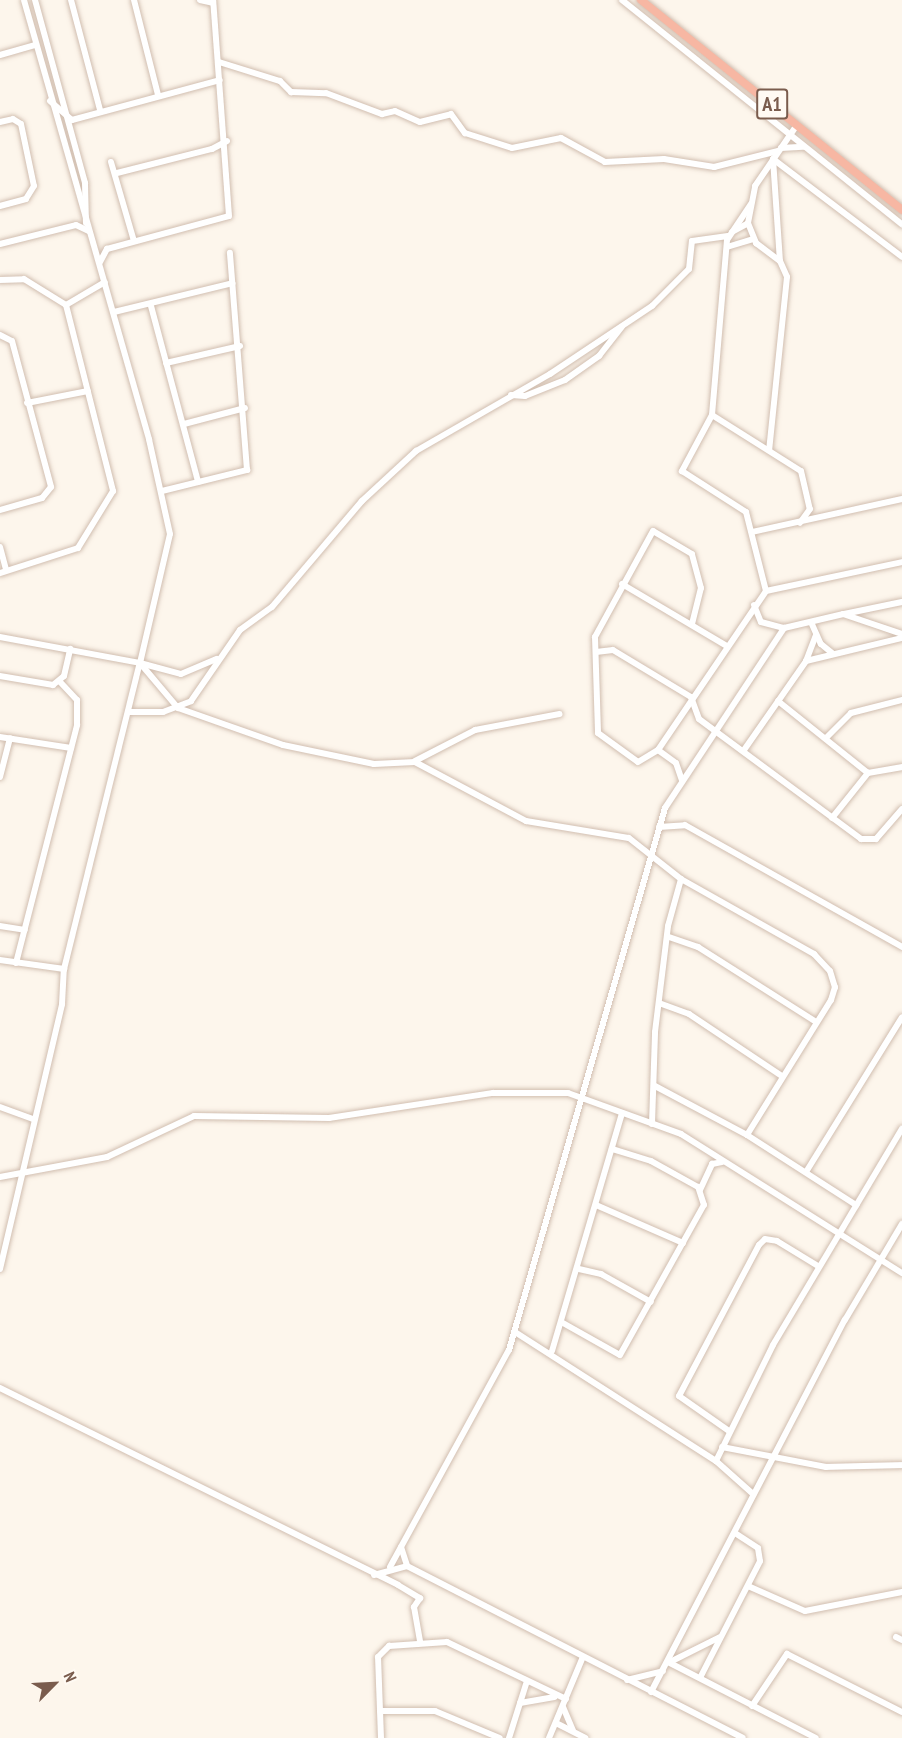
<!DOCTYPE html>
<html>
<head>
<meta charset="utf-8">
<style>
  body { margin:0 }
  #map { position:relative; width:902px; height:1738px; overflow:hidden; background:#fdf6ec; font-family:"PT Sans Narrow",sans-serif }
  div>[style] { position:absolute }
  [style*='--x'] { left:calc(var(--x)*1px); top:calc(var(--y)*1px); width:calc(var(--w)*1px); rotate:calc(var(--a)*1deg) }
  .roads { filter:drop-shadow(0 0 2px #d1beb0) drop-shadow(0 0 2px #d1beb0) }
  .minor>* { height:6px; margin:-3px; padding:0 3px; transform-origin:3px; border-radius:3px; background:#fff }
  .highway>* { height:8px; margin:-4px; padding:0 4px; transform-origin:4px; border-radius:4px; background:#f7b7a3 }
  span { translate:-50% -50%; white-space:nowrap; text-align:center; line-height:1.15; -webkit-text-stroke:4.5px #fffaf3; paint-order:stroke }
  .shield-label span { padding:2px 4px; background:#fffaf3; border:2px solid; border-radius:4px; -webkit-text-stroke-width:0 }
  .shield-label { font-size:20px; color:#7a5c4d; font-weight:700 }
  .north { position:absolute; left:24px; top:1654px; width:60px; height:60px; -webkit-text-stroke:4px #fffaf3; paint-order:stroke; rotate:66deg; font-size:16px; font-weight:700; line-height:24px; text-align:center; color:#7a5c4d }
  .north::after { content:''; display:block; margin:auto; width:21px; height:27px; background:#7a5c4d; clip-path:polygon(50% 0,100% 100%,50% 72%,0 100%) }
</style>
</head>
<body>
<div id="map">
  <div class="roads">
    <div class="minor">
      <i style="--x:35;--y:0;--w:190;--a:74.7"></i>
      <i style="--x:85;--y:183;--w:40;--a:88.6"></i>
      <i style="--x:71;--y:0;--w:114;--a:75.2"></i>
      <i style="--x:134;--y:0;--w:98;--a:75.8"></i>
      <i style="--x:200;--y:0;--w:13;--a:13"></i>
      <i style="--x:622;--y:0;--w:359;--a:38.7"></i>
      <i style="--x:0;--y:55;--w:36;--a:-16"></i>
      <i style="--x:219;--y:62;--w:64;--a:17.3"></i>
      <i style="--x:280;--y:81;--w:16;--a:45"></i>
      <i style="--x:291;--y:92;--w:35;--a:2"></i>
      <i style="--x:326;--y:93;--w:60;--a:20.6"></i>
      <i style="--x:382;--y:114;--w:13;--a:-13"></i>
      <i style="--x:395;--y:111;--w:27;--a:24"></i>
      <i style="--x:420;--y:122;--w:32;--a:-14"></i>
      <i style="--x:451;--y:114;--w:24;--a:54"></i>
      <i style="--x:465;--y:133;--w:49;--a:17.7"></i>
      <i style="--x:512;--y:148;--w:50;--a:-11.5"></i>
      <i style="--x:561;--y:138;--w:50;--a:28.6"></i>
      <i style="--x:605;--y:162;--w:59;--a:-2.9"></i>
      <i style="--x:664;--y:159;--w:51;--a:9.1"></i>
      <i style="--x:714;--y:167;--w:66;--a:-14"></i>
      <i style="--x:50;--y:101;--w:29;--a:41"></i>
      <i style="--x:72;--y:120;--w:153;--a:-15.1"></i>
      <i style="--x:0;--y:122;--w:13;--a:-13"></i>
      <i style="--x:13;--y:119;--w:9;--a:32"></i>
      <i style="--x:21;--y:124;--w:63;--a:78.2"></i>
      <i style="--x:34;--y:186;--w:15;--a:122"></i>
      <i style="--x:26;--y:199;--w:27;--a:165"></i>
      <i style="--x:781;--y:148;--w:22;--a:-3"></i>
      <i style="--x:773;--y:159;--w:162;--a:37.2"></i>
      <i style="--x:773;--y:159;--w:102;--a:86.1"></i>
      <i style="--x:111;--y:162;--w:82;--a:73.8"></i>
      <i style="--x:117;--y:173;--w:98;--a:-14.2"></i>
      <i style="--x:212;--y:149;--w:17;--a:-28"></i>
      <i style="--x:751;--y:204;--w:43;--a:123.7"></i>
      <i style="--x:727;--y:240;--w:176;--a:94.9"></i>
      <i style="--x:712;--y:415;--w:64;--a:118.2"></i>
      <i style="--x:682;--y:471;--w:76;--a:32.6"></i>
      <i style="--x:746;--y:512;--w:81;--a:75.8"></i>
      <i style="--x:748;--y:223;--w:22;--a:68"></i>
      <i style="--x:756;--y:243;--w:30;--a:37"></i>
      <i style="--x:780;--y:261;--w:17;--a:66"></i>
      <i style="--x:787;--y:277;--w:174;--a:95.9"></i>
      <i style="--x:732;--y:232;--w:18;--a:-29"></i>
      <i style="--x:748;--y:223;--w:38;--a:-79"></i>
      <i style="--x:755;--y:186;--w:74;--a:-55.5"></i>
      <i style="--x:0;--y:244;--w:78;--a:-14"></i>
      <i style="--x:76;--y:225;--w:14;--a:25"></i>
      <i style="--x:727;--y:247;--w:28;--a:-17"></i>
      <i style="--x:100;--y:262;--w:15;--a:-62"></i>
      <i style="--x:107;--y:249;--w:126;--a:-15.1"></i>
      <i style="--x:229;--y:216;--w:217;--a:-94.2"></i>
      <i style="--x:0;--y:280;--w:24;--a:-2"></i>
      <i style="--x:24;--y:279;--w:49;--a:31.8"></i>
      <i style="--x:66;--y:305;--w:192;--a:75.8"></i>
      <i style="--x:113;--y:491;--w:67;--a:121.6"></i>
      <i style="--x:78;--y:548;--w:82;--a:162.2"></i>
      <i style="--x:66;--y:305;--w:45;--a:-30.5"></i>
      <i style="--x:151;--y:306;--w:182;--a:75"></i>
      <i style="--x:114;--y:312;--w:122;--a:-13.7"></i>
      <i style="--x:0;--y:335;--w:13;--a:27"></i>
      <i style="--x:12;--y:341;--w:151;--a:75"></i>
      <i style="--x:51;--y:487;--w:14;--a:129"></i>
      <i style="--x:42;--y:498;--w:44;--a:164.1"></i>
      <i style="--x:166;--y:363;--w:76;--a:-12.9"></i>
      <i style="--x:511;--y:395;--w:14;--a:4"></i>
      <i style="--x:525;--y:396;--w:43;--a:-21.8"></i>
      <i style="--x:565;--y:380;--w:42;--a:-35.2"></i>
      <i style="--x:599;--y:356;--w:37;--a:-52"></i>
      <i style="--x:27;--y:403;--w:62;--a:-11.1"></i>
      <i style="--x:712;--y:415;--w:105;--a:32.2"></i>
      <i style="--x:801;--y:471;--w:39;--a:77"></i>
      <i style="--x:810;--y:509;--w:17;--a:126"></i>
      <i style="--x:184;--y:424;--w:63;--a:-14.7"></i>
      <i style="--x:162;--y:491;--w:88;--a:-13.9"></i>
      <i style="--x:247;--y:470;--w:218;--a:-94.5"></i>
      <i style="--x:752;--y:532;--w:154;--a:-12.4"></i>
      <i style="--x:0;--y:547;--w:24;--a:75"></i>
      <i style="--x:622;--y:584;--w:120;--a:30.6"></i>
      <i style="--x:754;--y:605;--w:18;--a:68"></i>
      <i style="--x:761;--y:622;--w:24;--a:15"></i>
      <i style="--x:844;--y:614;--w:59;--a:-11.7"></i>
      <i style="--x:811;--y:622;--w:24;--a:66"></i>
      <i style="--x:821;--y:644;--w:14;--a:39"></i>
      <i style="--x:692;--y:624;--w:37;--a:-76"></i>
      <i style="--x:701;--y:588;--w:35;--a:-105"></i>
      <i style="--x:692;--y:554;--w:45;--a:-149.5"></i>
      <i style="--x:653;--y:531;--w:121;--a:118.7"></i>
      <i style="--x:595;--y:637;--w:96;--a:88.2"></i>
      <i style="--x:598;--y:733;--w:49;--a:35.9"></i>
      <i style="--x:638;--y:762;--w:23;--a:-31"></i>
      <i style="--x:658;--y:750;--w:192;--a:-55.8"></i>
      <i style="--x:766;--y:591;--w:139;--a:-12"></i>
      <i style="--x:0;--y:637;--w:142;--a:10.5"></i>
      <i style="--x:140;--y:663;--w:132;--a:-76.9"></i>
      <i style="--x:170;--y:534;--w:97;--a:-102.5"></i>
      <i style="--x:149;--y:439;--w:456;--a:-105.9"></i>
      <i style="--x:596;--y:652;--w:17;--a:-7"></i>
      <i style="--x:613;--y:650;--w:91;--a:31.1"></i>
      <i style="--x:691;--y:697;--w:23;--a:70"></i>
      <i style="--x:699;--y:719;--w:202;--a:36.5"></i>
      <i style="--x:861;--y:839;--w:15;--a:0"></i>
      <i style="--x:876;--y:839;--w:40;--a:-49"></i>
      <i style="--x:806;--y:661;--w:28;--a:-69"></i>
      <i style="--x:140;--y:663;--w:59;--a:49.8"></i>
      <i style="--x:178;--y:708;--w:111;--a:19.4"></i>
      <i style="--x:283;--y:745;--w:93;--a:11.8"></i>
      <i style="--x:374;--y:764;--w:41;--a:-2.8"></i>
      <i style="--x:415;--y:762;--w:126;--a:28"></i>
      <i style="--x:526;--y:821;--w:104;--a:9.4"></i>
      <i style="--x:629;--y:838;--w:66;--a:38.3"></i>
      <i style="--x:681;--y:879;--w:153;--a:29.4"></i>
      <i style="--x:814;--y:954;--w:23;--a:47"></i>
      <i style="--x:830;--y:971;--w:17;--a:73"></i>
      <i style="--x:835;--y:987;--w:14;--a:107"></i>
      <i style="--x:831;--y:1000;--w:159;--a:121.9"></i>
      <i style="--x:140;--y:663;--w:42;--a:15"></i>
      <i style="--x:181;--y:674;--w:39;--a:-23"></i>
      <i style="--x:0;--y:676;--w:54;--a:9.6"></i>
      <i style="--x:53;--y:685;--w:14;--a:-39"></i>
      <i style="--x:64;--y:676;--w:28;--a:-77"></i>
      <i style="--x:778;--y:701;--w:115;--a:38.7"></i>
      <i style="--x:128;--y:712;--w:35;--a:0"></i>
      <i style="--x:163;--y:712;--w:30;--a:-21"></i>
      <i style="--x:191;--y:701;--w:86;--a:-55.4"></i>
      <i style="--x:240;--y:630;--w:39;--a:-36"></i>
      <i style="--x:272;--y:607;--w:139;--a:-49.7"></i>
      <i style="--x:362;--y:501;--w:74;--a:-42.8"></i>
      <i style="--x:416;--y:451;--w:155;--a:-29.9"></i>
      <i style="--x:550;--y:374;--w:123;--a:-33.7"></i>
      <i style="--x:652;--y:306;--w:52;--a:-45"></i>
      <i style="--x:689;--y:269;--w:28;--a:-84"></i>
      <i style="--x:692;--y:241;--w:36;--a:-8"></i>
      <i style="--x:0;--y:737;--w:72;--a:8.8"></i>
      <i style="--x:826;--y:738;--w:35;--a:-45"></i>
      <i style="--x:851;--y:713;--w:53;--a:-14.3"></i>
      <i style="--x:658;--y:750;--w:22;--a:36"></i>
      <i style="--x:676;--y:763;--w:18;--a:71"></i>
      <i style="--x:744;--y:750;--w:108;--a:-55.1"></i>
      <i style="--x:806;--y:661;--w:99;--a:-13.5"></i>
      <i style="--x:415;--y:761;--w:68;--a:-27.3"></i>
      <i style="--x:475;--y:730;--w:86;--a:-10.7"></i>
      <i style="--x:0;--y:777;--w:40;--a:-75.6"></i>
      <i style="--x:832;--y:818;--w:58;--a:-51.3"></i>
      <i style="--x:868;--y:773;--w:35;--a:-10"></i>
      <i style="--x:659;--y:827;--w:26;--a:-4"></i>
      <i style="--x:685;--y:825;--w:249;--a:29.3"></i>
      <i style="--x:0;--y:926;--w:25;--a:9"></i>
      <i style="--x:669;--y:937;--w:31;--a:19"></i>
      <i style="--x:698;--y:947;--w:140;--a:32.4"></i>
      <i style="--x:0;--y:960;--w:65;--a:8"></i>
      <i style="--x:16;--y:963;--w:246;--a:-75.6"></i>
      <i style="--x:77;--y:725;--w:25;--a:-90"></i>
      <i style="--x:77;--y:700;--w:25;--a:-133"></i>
      <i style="--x:659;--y:1003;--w:32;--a:20"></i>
      <i style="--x:689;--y:1014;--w:112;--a:33.7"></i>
      <i style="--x:655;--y:1086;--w:104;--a:28"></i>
      <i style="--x:747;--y:1135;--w:130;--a:32.7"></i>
      <i style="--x:0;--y:1107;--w:35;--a:20"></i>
      <i style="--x:652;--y:1124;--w:92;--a:-88.1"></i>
      <i style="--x:655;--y:1032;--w:107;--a:-83"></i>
      <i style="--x:668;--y:926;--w:49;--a:-74.5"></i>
      <i style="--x:806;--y:1172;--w:182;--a:-58.2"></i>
      <i style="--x:0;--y:1177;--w:109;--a:-10.6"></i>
      <i style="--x:107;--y:1157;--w:96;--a:-25.2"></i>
      <i style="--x:194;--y:1116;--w:135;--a:0.8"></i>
      <i style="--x:329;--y:1118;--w:166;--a:-8.7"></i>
      <i style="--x:493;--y:1093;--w:75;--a:0"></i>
      <i style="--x:568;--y:1093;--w:120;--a:19.9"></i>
      <i style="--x:681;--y:1134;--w:261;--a:32.2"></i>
      <i style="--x:700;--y:1190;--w:29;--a:-65"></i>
      <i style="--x:712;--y:1164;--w:10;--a:-11"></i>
      <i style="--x:596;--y:1205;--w:95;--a:23.6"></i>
      <i style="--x:0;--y:1269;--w:272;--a:-76.8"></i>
      <i style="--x:62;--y:1004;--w:35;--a:-87"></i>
      <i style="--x:64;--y:969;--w:315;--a:-76.1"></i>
      <i style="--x:579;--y:1269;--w:23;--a:13"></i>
      <i style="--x:601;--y:1274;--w:57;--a:29.2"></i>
      <i style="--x:563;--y:1323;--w:65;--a:29.3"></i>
      <i style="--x:620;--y:1355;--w:172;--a:-60.8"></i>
      <i style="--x:704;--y:1205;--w:19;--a:-108"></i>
      <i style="--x:698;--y:1187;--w:54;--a:-151"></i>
      <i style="--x:651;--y:1161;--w:41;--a:-162.9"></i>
      <i style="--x:515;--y:1332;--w:239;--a:32.7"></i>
      <i style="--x:716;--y:1461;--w:50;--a:41.7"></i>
      <i style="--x:552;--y:1351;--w:248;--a:-73.6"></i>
      <i style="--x:0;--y:1388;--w:444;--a:26.3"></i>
      <i style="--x:398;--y:1585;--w:26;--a:31"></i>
      <i style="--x:420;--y:1598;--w:11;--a:124"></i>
      <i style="--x:414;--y:1607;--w:35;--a:80"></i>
      <i style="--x:729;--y:1431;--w:61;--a:-145"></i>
      <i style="--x:679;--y:1396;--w:171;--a:-62.1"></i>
      <i style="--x:759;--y:1245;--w:8;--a:-45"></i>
      <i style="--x:765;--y:1239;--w:12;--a:9"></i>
      <i style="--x:777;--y:1241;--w:48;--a:31.4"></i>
      <i style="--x:722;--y:1447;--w:106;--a:10.9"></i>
      <i style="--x:826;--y:1467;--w:76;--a:-1.5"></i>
      <i style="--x:716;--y:1461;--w:129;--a:-63.8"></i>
      <i style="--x:773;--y:1345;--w:252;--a:-59.2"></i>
      <i style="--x:401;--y:1547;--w:20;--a:72"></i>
      <i style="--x:390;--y:1567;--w:247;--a:-61.3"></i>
      <i style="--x:509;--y:1350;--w:564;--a:-73.94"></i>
      <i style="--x:665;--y:808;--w:216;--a:-56.5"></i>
      <i style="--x:784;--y:628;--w:61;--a:-13.3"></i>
      <i style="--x:843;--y:614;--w:62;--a:18.7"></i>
      <i style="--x:374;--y:1575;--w:34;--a:-15"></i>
      <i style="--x:407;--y:1566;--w:377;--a:27.1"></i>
      <i style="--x:748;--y:1586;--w:62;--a:23.7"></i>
      <i style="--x:805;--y:1611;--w:99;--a:-11.1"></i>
      <i style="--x:896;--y:1637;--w:7;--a:27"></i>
      <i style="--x:672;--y:1661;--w:54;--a:-26.6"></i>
      <i style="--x:668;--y:1662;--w:166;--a:27.2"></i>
      <i style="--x:701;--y:1676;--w:129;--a:-62.8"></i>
      <i style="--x:760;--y:1561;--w:13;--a:-99"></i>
      <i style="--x:758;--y:1548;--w:27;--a:-147"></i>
      <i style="--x:627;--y:1680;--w:37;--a:-14"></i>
      <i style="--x:651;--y:1692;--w:420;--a:-62.5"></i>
      <i style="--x:845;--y:1320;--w:112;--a:-59.3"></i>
      <i style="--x:520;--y:1703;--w:35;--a:-10"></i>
      <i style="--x:752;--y:1706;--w:63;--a:-56.1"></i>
      <i style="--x:787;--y:1654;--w:129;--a:26.8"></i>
      <i style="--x:563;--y:1707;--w:25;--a:67"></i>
      <i style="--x:380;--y:1711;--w:55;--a:0"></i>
      <i style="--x:435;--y:1711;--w:70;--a:22.6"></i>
      <i style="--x:556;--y:1723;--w:33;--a:27"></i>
      <i style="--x:381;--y:1738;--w:81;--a:-92.1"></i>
      <i style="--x:378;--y:1657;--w:16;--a:-45"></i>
      <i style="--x:389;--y:1646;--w:58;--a:-3.9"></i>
      <i style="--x:447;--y:1642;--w:132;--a:25.6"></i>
      <i style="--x:509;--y:1738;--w:57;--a:-72.5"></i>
      <i style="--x:549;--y:1738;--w:86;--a:-67.3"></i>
    </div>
    <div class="highway">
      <i style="--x:641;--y:0;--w:335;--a:38.8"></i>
    </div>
  </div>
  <div class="shield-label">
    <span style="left:772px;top:104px">A1</span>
  </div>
  <div class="north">N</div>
</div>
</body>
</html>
